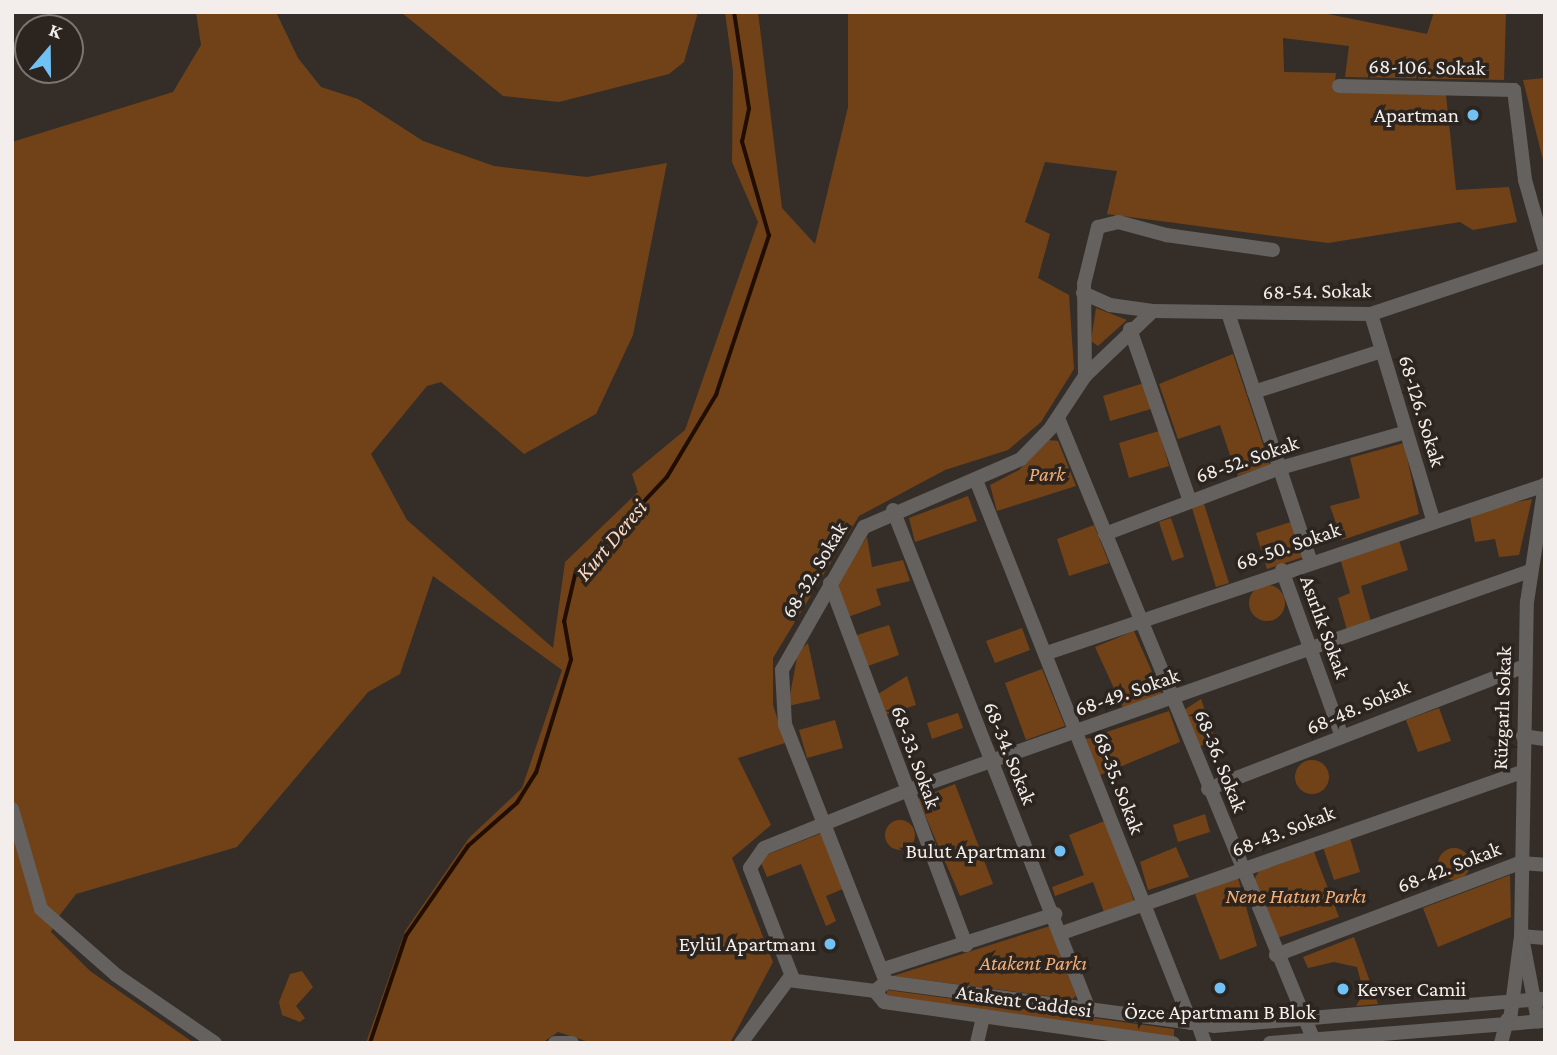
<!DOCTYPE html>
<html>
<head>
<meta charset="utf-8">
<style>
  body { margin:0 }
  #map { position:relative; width:1557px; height:1055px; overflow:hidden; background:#352e28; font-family:"Crimson Pro",serif }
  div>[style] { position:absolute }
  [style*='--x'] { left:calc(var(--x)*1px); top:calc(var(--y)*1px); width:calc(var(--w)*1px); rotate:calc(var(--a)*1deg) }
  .green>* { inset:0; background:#714217 }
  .round { border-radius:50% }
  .stream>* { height:3.5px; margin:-1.75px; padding:0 1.75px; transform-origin:1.75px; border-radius:1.75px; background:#210e00 }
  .minor>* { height:14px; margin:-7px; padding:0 7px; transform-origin:7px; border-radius:7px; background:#64615e }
  .dots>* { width:19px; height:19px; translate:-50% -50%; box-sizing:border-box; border:4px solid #2b241f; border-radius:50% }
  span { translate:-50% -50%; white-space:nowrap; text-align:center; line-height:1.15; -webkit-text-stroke:7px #2b241f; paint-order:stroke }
  .street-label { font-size:21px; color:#f3eeeb }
  .poi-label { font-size:21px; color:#f3eeeb }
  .right { translate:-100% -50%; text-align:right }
  .left { translate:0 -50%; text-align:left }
  .park-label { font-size:21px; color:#f4ae75; font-style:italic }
  .water-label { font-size:23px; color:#fdd8bc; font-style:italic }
  .frame { position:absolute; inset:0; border:14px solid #f3eeeb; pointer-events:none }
  .north { position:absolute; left:14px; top:14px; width:70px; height:70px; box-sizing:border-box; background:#2b241f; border:2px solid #7b7571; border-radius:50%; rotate:20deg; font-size:19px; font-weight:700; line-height:28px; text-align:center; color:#f3eeeb }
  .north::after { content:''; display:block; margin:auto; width:24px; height:32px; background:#72c1f5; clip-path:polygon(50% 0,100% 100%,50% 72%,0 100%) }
</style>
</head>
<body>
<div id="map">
  <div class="green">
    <i style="clip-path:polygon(196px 12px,276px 12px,298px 58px,321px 87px,358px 99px,423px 141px,494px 166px,587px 177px,667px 163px,633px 335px,596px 414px,524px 454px,441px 382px,427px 386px,371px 454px,407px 520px,553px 648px,565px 562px,638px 492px,632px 474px,685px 430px,758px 222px,732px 162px,733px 71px,725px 12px,758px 12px,782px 208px,815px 244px,848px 107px,848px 12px,1318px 12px,1427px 34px,1434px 12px,1506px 12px,1504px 80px,1345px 77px,1349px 46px,1283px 38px,1284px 72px,1336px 73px,1334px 91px,1446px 95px,1456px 190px,1509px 187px,1517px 222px,1473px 230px,1460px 222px,1328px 243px,1107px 214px,1117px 171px,1045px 162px,1025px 222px,1050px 234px,1038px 278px,1069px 295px,1074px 369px,1041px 422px,1008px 450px,945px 470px,859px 516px,773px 658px,773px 705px,785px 743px,738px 758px,771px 825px,732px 858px,773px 962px,730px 1043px,592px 1043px,558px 1032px,542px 1043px,366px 1043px,405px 931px,469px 838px,522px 788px,562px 670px,433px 576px,400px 674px,368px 692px,237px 847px,76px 894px,56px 920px,51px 932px,90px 971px,194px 1043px,12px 1043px,12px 142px,173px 92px,201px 45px)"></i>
    <i style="clip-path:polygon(401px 12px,698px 12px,684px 62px,669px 74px,559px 102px,503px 96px)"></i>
    <i style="clip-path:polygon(1545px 78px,1545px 168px,1523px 80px)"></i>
    <i style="clip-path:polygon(1096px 308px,1127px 320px,1098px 346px,1091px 341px)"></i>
    <i style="clip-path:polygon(1233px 354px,1270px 465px,1237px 476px,1220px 425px,1178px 439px,1159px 384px)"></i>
    <i style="clip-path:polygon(1144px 383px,1151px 409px,1110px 421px,1103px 396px)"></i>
    <i style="clip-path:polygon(1159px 431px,1169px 466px,1129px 478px,1119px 443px)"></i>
    <i style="clip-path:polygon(1048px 440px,1058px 441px,1076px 486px,997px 511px,990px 485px,1019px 470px)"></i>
    <i style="clip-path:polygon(1404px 443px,1419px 514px,1342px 540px,1330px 506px,1360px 498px,1350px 458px)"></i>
    <i style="clip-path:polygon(968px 496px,977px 521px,915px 542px,909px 518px)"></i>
    <i style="clip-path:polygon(1532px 499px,1519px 555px,1499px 557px,1495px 539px,1475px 542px,1469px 512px)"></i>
    <i style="clip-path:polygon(1204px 504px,1229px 583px,1216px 587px,1192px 508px)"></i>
    <i style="clip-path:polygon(1171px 518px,1184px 557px,1172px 561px,1159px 522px)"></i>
    <i style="clip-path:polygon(1291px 522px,1303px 557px,1267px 569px,1256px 533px)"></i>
    <i style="clip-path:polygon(1094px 525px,1109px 563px,1069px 576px,1057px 539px)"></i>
    <i style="clip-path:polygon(867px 537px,872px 567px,903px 560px,910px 581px,876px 589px,881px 605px,848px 617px,835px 586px)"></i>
    <i style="clip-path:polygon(1399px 540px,1408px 570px,1361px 586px,1371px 622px,1347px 630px,1338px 598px,1350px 593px,1340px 558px)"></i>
    <i class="round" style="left:1249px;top:585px;width:36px;height:36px"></i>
    <i style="clip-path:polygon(889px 625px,899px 655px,865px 667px,854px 636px)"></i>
    <i style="clip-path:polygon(1022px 628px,1030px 650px,995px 663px,986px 641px)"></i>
    <i style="clip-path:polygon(1134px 631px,1163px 697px,1124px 710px,1095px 647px)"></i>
    <i style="clip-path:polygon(808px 643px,820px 699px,788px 706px,798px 652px)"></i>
    <i style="clip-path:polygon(1042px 669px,1065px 726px,1026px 740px,1005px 683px)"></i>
    <i style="clip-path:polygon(907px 676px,916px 705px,884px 715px,878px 694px)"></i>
    <i style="clip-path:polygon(1201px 699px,1215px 740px,1198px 747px,1184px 710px)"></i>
    <i style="clip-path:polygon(1439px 708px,1451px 741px,1418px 752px,1406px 720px)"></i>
    <i style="clip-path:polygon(1169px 711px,1180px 742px,1100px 775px,1086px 739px)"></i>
    <i style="clip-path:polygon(958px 713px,963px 728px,932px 739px,927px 723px)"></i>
    <i style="clip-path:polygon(835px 720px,843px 748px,807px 758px,799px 730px)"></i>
    <i class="round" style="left:1295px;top:760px;width:34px;height:34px"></i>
    <i style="clip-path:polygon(955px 784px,993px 884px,960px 896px,918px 799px)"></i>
    <i style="clip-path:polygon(1205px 814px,1210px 832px,1178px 842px,1173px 825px)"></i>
    <i style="clip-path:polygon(1107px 820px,1134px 901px,1104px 912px,1093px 882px,1055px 896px,1052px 887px,1084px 875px,1069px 835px)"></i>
    <i class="round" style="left:885px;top:820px;width:30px;height:30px"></i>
    <i style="clip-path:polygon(822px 833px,843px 889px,826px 896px,836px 921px,826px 926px,801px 864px,767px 877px,759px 858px)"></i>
    <i style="clip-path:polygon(1350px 838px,1360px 872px,1334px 880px,1323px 847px)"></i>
    <i style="clip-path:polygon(1176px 847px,1189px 877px,1148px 890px,1140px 862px)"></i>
    <i class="round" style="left:1438px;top:848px;width:32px;height:32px"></i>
    <i style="clip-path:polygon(1314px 852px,1339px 917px,1277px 938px,1254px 880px,1259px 871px)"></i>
    <i style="clip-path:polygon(1510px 875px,1511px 917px,1438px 947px,1423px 908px)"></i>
    <i style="clip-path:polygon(1238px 878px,1257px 946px,1220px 960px,1195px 894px)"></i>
    <i style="clip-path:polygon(1050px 926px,1076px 996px,1072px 999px,893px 976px)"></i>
    <i style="clip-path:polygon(1354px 937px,1378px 1004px,1356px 1006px,1364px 993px,1357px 967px,1334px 962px,1308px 968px,1303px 957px)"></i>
    <i style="clip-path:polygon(302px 971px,313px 987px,296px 1006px,305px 1018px,300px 1022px,282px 1015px,279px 1002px,290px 974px)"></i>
    <i style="clip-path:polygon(887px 990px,1174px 1029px,1174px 1039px,887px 997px)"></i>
  </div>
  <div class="stream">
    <i style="--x:370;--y:1043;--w:113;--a:-71.4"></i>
    <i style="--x:406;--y:936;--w:109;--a:-55.4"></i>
    <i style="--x:468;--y:846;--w:65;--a:-41.3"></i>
    <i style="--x:517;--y:803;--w:36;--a:-58"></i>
    <i style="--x:536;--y:773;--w:118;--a:-72.8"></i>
    <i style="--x:571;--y:660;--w:39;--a:-100"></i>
    <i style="--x:564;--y:622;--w:48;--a:-76.8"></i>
    <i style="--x:575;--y:575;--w:134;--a:-46.8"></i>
    <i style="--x:667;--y:477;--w:96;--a:-59.1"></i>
    <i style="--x:716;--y:395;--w:168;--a:-71.6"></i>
    <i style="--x:769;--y:236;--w:98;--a:-106"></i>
    <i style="--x:742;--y:142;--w:34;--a:-78"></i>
    <i style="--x:749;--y:109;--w:98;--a:-98.8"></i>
  </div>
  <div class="minor">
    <i style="--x:1339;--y:86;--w:175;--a:1.3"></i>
    <i style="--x:1514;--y:90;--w:91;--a:83"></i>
    <i style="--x:1525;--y:180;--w:73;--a:74.1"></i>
    <i style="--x:1083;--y:293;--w:30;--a:24"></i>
    <i style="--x:1110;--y:305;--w:43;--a:7.9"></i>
    <i style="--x:1153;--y:311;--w:218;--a:0.8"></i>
    <i style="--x:1371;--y:314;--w:183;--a:-18.4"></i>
    <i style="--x:1228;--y:313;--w:260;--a:71.6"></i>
    <i style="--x:1371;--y:314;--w:214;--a:73.2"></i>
    <i style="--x:1130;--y:329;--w:182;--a:70.8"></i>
    <i style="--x:1085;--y:376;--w:92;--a:-90.6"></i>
    <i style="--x:1084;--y:284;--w:59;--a:-76.2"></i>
    <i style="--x:1098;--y:227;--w:21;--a:-14"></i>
    <i style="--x:1118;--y:222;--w:50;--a:15.2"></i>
    <i style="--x:1166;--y:235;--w:108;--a:8"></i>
    <i style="--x:1254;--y:392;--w:134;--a:-17.8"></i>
    <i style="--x:1058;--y:418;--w:676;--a:67.65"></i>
    <i style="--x:976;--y:480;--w:584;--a:68.4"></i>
    <i style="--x:893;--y:510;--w:539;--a:68.57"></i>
    <i style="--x:1105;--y:534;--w:187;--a:-20.7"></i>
    <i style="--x:1280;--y:468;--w:131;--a:-15.9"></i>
    <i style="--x:1282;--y:570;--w:177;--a:70.2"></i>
    <i style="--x:830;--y:583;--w:387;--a:69.4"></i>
    <i style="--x:1047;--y:653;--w:526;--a:-18.64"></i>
    <i style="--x:1523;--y:736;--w:22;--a:8"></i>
    <i style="--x:1208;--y:789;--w:340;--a:-21.2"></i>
    <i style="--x:12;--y:809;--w:104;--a:73.8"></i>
    <i style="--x:41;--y:909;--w:100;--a:41.3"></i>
    <i style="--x:116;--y:975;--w:120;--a:34.5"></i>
    <i style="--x:1062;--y:933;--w:486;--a:-19.3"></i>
    <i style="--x:1521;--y:936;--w:24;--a:5"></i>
    <i style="--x:1522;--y:937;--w:86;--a:79.2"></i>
    <i style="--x:1276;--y:955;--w:260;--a:-20.7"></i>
    <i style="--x:1519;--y:863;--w:26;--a:4"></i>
    <i style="--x:884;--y:969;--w:180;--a:-17.8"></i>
    <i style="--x:793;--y:979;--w:119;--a:-111.2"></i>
    <i style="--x:750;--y:868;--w:24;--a:-55"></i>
    <i style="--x:764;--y:848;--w:153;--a:-21.9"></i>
    <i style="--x:906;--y:791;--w:662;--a:-19.42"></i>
    <i style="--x:886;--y:982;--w:277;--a:-111.4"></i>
    <i style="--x:785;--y:724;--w:54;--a:-93.2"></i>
    <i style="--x:782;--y:670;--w:165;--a:-60.2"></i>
    <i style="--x:864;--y:527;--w:171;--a:-23.4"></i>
    <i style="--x:1021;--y:459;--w:42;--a:-46"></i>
    <i style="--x:1050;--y:429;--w:64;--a:-56.6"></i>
    <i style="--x:1085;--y:376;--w:94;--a:-43.7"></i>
    <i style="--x:875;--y:991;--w:14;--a:-39"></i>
    <i style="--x:886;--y:982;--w:331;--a:7.6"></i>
    <i style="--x:1214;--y:1026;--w:332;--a:-4.7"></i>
    <i style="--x:875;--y:991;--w:14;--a:51"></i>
    <i style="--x:884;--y:1002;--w:292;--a:8.1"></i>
    <i style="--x:1510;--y:1020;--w:85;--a:-82.5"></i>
    <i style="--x:1521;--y:936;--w:334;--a:-89"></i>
    <i style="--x:1527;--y:602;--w:119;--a:-81.3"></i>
    <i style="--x:1198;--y:1024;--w:20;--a:70"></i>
    <i style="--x:555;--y:1043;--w:17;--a:0"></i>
    <i style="--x:741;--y:1043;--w:79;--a:-53.3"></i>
    <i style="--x:788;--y:980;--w:88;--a:7.2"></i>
    <i style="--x:977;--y:1043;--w:28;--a:-77"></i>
    <i style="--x:1270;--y:1043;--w:276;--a:-4.6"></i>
    <i style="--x:1501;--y:1043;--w:24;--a:-75"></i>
  </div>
  <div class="dots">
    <i style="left:1473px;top:115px;background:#72c1f5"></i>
    <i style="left:1060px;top:851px;background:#72c1f5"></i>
    <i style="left:830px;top:944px;background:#72c1f5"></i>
    <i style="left:1220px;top:988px;background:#72c1f5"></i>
    <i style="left:1343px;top:989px;background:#72c1f5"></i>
  </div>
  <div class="street-label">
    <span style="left:1427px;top:67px;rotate:1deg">68-106. Sokak</span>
    <span style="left:1317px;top:291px;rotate:-1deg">68-54. Sokak</span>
    <span style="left:1422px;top:411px;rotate:73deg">68-126. Sokak</span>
    <span style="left:1247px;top:459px;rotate:-19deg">68-52. Sokak</span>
    <span style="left:1288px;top:546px;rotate:-19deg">68-50. Sokak</span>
    <span style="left:814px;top:570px;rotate:-59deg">68-32. Sokak</span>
    <span style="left:1325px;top:627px;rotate:70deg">Asırlık Sokak</span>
    <span style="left:1127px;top:692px;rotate:-19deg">68-49. Sokak</span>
    <span style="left:1358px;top:707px;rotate:-23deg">68-48. Sokak</span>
    <span style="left:1502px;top:708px;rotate:-88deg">Rüzgarlı Sokak</span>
    <span style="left:1010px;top:753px;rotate:68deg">68-34. Sokak</span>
    <span style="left:916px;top:757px;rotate:70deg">68-33. Sokak</span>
    <span style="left:1221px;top:761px;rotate:68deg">68-36. Sokak</span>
    <span style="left:1119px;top:783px;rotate:69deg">68-35. Sokak</span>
    <span style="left:1283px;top:831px;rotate:-21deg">68-43. Sokak</span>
    <span style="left:1449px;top:867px;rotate:-21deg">68-42. Sokak</span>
    <span style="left:1024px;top:1001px;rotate:8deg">Atakent Caddesi</span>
  </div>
  <div class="poi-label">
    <span class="right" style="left:1459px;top:115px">Apartman</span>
    <span class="right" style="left:1046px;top:851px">Bulut Apartmanı</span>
    <span class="right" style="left:816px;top:944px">Eylül Apartmanı</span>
    <span class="left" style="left:1357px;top:989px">Kevser Camii</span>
    <span style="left:1220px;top:1012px">Özce Apartmanı B Blok</span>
  </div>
  <div class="park-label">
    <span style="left:1047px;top:474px">Park</span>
    <span style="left:1296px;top:896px">Nene Hatun Parkı</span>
    <span style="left:1033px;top:963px">Atakent Parkı</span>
  </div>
  <div class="water-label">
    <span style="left:611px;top:540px;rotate:-50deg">Kurt Deresi</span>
  </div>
  <div class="frame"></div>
  <div class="north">K</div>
</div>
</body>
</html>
